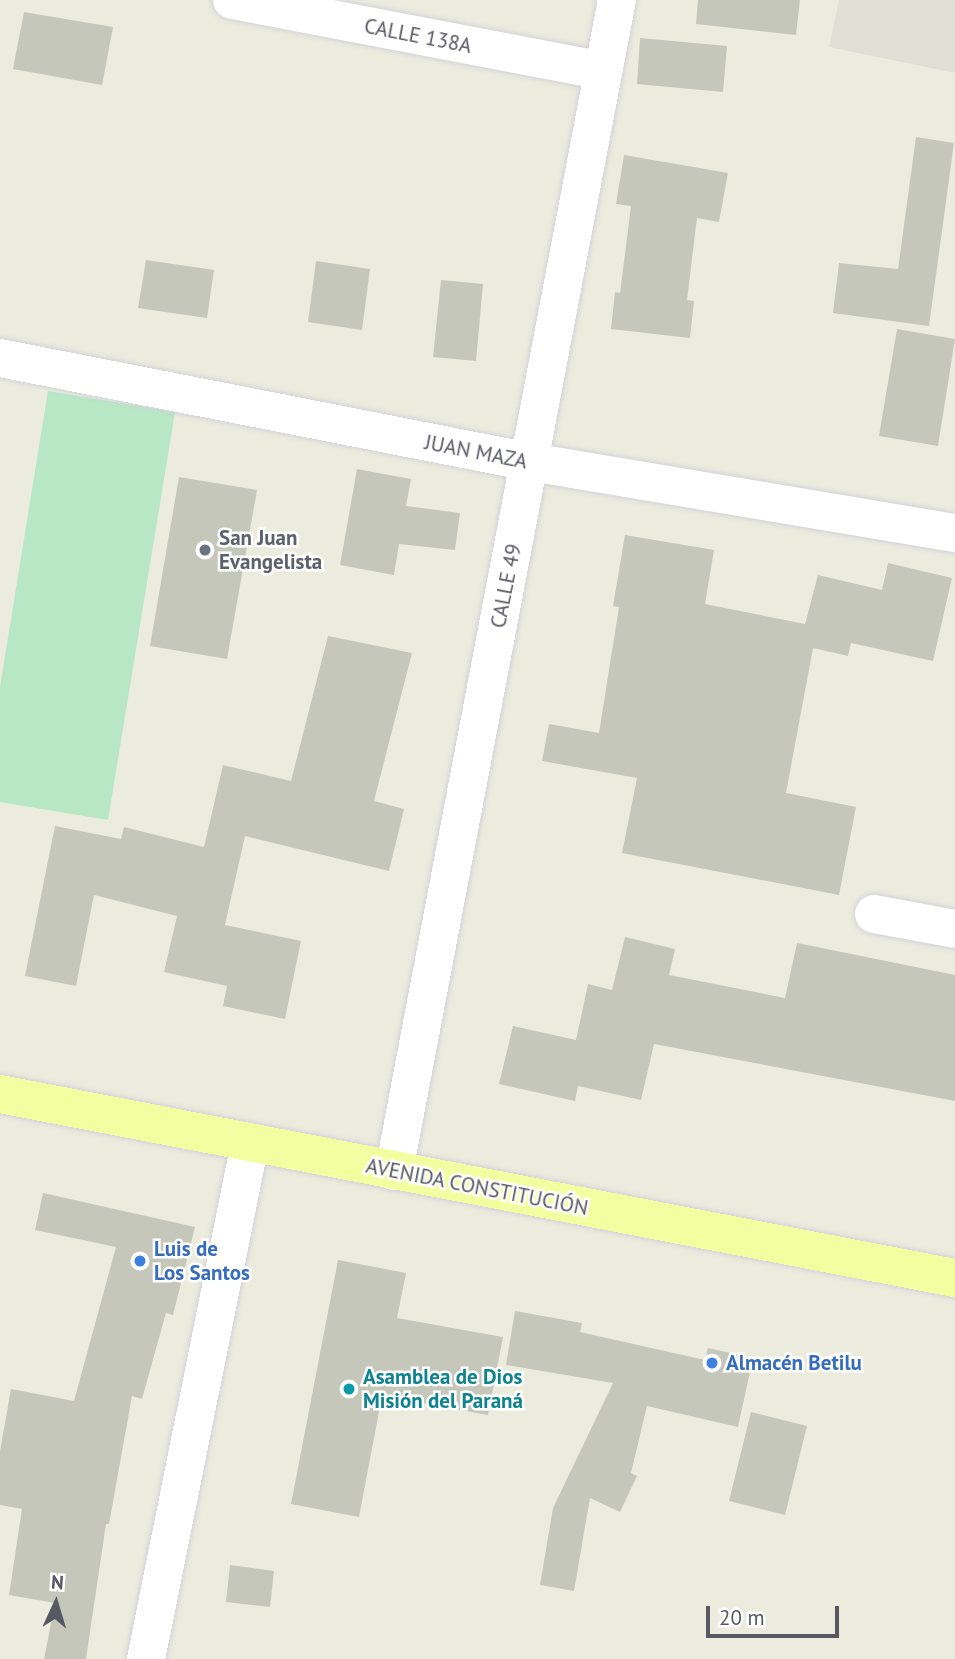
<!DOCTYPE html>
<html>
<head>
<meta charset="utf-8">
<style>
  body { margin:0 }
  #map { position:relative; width:955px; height:1659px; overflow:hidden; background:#ebecdd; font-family:"PT Sans",sans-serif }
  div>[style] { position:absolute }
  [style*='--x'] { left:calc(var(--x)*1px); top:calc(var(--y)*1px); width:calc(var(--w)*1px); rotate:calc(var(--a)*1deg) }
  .industrial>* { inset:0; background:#dfdfd6 }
  .green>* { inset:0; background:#b7e7c5 }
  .building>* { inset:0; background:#c6c7bb }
  .roads { filter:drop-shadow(0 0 2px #d1d1da) drop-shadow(0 0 2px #d1d1da) }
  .minor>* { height:38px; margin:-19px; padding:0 19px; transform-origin:19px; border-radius:19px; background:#fff }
  .major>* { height:38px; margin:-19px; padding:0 19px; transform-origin:19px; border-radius:19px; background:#f2ffa0 }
  .dots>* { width:19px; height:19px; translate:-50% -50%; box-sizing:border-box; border:4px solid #fff; border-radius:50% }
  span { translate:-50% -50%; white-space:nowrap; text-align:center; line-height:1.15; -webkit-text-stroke:5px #fff; paint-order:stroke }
  .street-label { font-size:21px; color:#575861 }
  .worship-label { font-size:21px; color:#5b616d; font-weight:700 }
  .left { translate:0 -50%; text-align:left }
  .shop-label { font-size:21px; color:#366cbe; font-weight:700 }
  .culture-label { font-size:21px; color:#0d838f; font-weight:700 }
  .north { position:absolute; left:21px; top:1568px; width:70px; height:70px; -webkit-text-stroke:5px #fff; paint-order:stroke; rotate:4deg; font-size:19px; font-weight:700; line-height:28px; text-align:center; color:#575861 }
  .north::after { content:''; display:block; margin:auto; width:24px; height:32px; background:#575861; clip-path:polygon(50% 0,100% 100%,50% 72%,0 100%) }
  .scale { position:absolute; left:706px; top:1606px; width:133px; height:32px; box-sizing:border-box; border:4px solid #575861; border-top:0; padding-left:9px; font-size:21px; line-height:24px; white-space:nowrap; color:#575861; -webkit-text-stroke:5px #fff; paint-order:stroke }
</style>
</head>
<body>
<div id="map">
  <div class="industrial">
    <i style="clip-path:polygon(839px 0,955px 0,955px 73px,829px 47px)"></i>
  </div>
  <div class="green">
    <i style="clip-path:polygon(48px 391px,175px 412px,108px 820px,0 802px,0 687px)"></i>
  </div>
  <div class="building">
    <i style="clip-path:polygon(698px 0,800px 0,796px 35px,696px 24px)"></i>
    <i style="clip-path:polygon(24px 12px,113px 27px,102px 85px,13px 69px)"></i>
    <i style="clip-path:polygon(640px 38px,727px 46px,723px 92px,637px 84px)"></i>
    <i style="clip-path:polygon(916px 137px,954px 143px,929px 326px,833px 313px,839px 263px,898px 269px)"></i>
    <i style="clip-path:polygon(624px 155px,728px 173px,719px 222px,697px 218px,687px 300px,694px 301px,690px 338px,611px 329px,615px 292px,620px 293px,631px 206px,616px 204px)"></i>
    <i style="clip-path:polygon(146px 260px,214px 270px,207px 318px,138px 308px)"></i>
    <i style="clip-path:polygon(316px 261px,370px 269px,362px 330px,308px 322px)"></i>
    <i style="clip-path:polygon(441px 280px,483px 284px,476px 361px,433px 357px)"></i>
    <i style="clip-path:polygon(897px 329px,955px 339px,938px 446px,879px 436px)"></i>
    <i style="clip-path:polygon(357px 469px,411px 479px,406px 506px,460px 513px,455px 550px,399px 544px,394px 575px,340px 565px)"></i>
    <i style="clip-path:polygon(179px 477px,257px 490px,227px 659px,150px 646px)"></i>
    <i style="clip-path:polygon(625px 535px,714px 550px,705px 604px,805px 624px,818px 575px,882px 590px,888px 563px,952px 578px,933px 661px,851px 643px,848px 656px,813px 648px,786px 793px,856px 807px,839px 895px,622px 853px,637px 778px,542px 761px,549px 724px,599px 733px,619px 607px,613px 606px)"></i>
    <i style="clip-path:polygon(328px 636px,412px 653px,374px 801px,404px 809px,389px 871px,245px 836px,225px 925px,301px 941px,285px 1019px,223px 1006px,227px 986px,164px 972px,177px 916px,94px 895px,76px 986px,25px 976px,55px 826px,121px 839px,124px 827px,204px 847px,223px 765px,291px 781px)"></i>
    <i style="clip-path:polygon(625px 937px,675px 949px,669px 975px,785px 998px,797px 943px,955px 975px,955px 1101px,654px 1044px,641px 1100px,578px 1086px,575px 1101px,499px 1084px,513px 1026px,576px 1040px,588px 984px,612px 990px)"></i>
    <i style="clip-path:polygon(43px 1193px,195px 1227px,173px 1315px,166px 1313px,142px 1399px,132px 1396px,109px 1524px,106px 1524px,86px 1659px,44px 1659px,55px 1603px,9px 1595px,22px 1509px,0 1505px,0 1451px,11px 1389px,74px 1401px,116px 1247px,35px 1230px)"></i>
    <i style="clip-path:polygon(338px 1260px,406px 1273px,397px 1318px,503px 1337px,488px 1415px,382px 1396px,359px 1517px,291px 1504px)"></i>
    <i style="clip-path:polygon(515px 1311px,582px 1323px,580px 1332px,705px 1360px,708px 1348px,753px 1358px,738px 1427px,647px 1406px,631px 1473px,637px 1476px,620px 1512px,590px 1498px,574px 1591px,540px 1585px,553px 1508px,613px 1383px,506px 1365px)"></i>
    <i style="clip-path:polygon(751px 1412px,807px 1426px,785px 1515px,729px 1501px)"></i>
    <i style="clip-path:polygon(230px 1565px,274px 1571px,270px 1607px,226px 1602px)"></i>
  </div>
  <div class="roads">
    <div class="minor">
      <i style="--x:232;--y:0;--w:378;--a:10.8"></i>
      <i style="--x:0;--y:358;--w:540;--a:11.1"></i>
      <i style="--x:530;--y:462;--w:431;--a:9.5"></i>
      <i style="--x:874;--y:914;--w:82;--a:10.5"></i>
      <i style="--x:394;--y:1171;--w:1192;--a:-79.22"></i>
      <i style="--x:146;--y:1659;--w:526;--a:-78.6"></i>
    </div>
    <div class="major">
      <i style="--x:0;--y:1094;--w:973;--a:10.91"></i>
    </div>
  </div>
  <div class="dots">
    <i style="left:205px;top:550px;background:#6b7280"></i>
    <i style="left:140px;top:1261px;background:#3f7fe0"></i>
    <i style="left:712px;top:1363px;background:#3f7fe0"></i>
    <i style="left:349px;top:1389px;background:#0f9aa8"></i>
  </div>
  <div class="street-label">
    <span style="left:418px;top:36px;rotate:11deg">CALLE 138A</span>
    <span style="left:476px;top:452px;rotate:11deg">JUAN MAZA</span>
    <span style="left:506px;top:586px;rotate:-79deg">CALLE 49</span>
    <span style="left:477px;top:1187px;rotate:11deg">AVENIDA CONSTITUCIÓN</span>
  </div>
  <div class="worship-label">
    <span class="left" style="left:219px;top:550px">San Juan<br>Evangelista</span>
  </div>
  <div class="shop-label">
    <span class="left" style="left:154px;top:1261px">Luis de<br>Los Santos</span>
    <span class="left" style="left:726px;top:1363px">Almacén Betilu</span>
  </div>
  <div class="culture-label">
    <span class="left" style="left:363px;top:1389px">Asamblea de Dios<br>Misión del Paraná</span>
  </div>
  <div class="north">N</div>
  <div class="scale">20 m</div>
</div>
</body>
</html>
